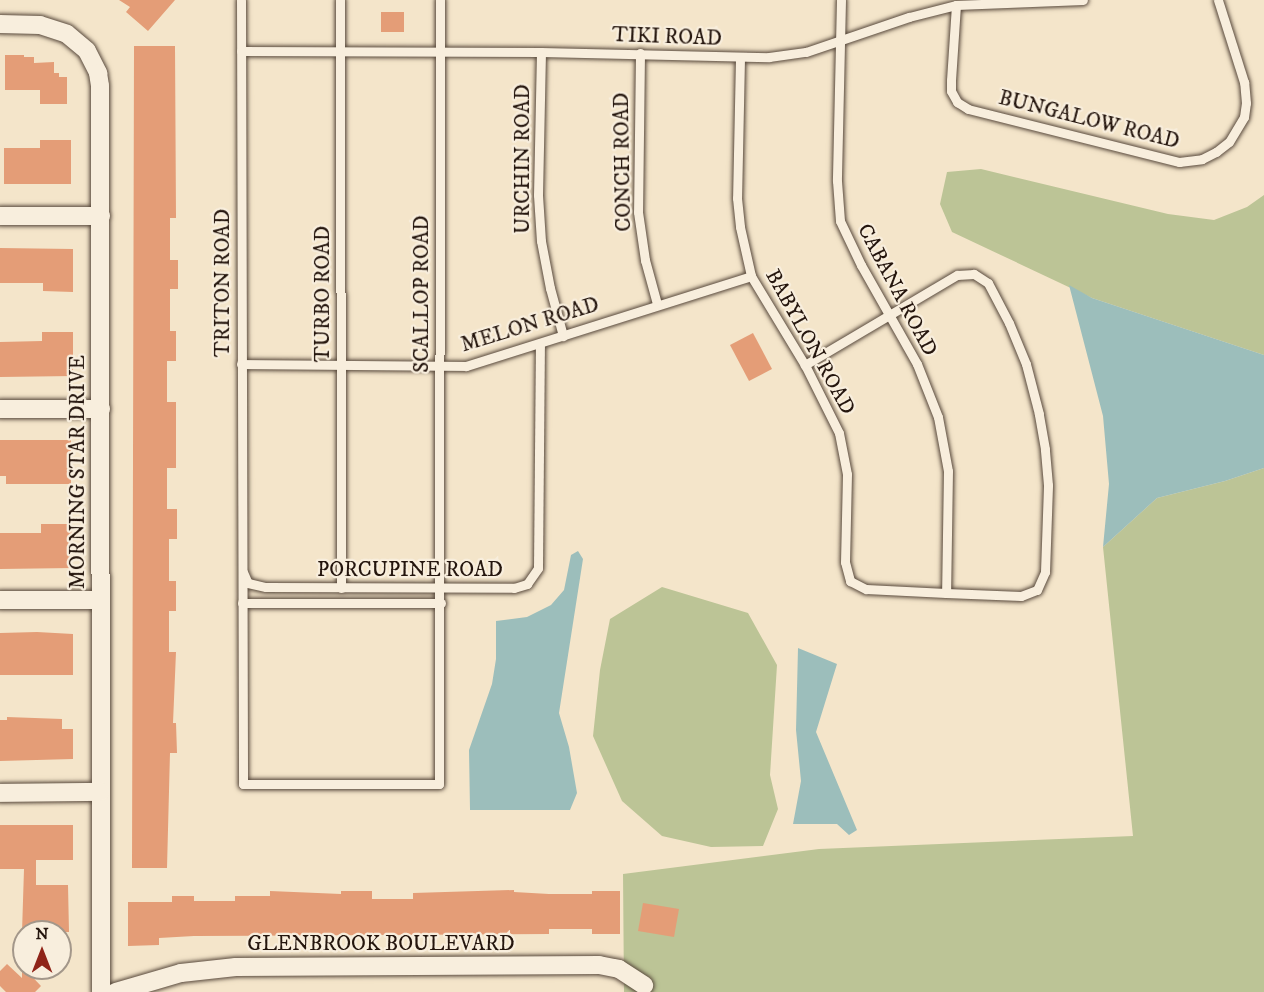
<!DOCTYPE html>
<html>
<head>
<meta charset="utf-8">
<style>
  body { margin:0 }
  #map { position:relative; width:1264px; height:992px; overflow:hidden; background:#f4e5ca; font-family:"IM FELL DW Pica",serif }
  div>[style] { position:absolute }
  [style*='--x'] { left:calc(var(--x)*1px); top:calc(var(--y)*1px); width:calc(var(--w)*1px); rotate:calc(var(--a)*1deg) }
  .green>* { inset:0; background:#bcc496 }
  .water>* { inset:0; background:#9cbebb }
  .building>* { inset:0; background:#e49d77 }
  .roads { filter:drop-shadow(0 0 2px #58493c) drop-shadow(0 0 2px #58493c) }
  .lane>* { height:9px; margin:-4.5px; padding:0 4.5px; transform-origin:4.5px; border-radius:4.5px; background:#f8eedd }
  .street>* { height:18px; margin:-9px; padding:0 9px; transform-origin:9px; border-radius:9px; background:#f8eedd }
  span { translate:-50% -50%; white-space:nowrap; text-align:center; line-height:1.15; -webkit-text-stroke:4.5px #f8eedd; paint-order:stroke }
  .street-label { font-size:21px; color:#24150d }
  .north { position:absolute; left:12px; top:920px; width:60px; height:60px; box-sizing:border-box; background:#f8eedd; border:2px solid #a3978a; border-radius:50%; rotate:0deg; font-size:16px; font-weight:700; line-height:24px; text-align:center; color:#24150d }
  .north::after { content:''; display:block; margin:auto; width:21px; height:27px; background:#8f2418; clip-path:polygon(50% 0,100% 100%,50% 72%,0 100%) }
</style>
</head>
<body>
<div id="map">
  <div class="green">
    <i style="clip-path:polygon(981px 169px,1168px 214px,1214px 220px,1247px 207px,1264px 195px,1264px 355px,1092px 298px,952px 232px,940px 204px,947px 172px)"></i>
    <i style="clip-path:polygon(1264px 468px,1264px 992px,624px 992px,623px 874px,819px 849px,1133px 836px,1103px 547px,1157px 498px,1225px 481px)"></i>
    <i style="clip-path:polygon(662px 587px,748px 613px,777px 665px,770px 775px,778px 809px,763px 846px,711px 847px,662px 836px,622px 801px,593px 736px,600px 670px,610px 619px)"></i>
  </div>
  <div class="water">
    <i style="clip-path:polygon(1069px 285px,1092px 298px,1264px 355px,1264px 468px,1225px 481px,1157px 498px,1103px 547px,1109px 484px,1103px 416px)"></i>
    <i style="clip-path:polygon(578px 551px,583px 559px,559px 713px,569px 747px,577px 793px,570px 810px,470px 810px,469px 750px,492px 684px,496px 659px,496px 621px,527px 617px,551px 605px,564px 590px,571px 555px)"></i>
    <i style="clip-path:polygon(798px 648px,837px 664px,816px 732px,857px 830px,849px 835px,837px 824px,793px 824px,801px 781px,796px 730px)"></i>
  </div>
  <div class="building">
    <i style="clip-path:polygon(119px 0,175px 0,148px 31px,126px 12px,130px 7px)"></i>
    <i style="clip-path:polygon(381px 12px,404px 12px,404px 32px,381px 32px)"></i>
    <i style="clip-path:polygon(134px 46px,175px 46px,176px 218px,170px 218px,170px 260px,178px 260px,178px 289px,170px 289px,170px 331px,176px 331px,176px 361px,167px 361px,167px 402px,176px 402px,176px 468px,167px 468px,167px 509px,177px 509px,177px 539px,169px 539px,169px 581px,176px 581px,176px 611px,169px 611px,169px 652px,176px 652px,173px 723px,176px 723px,177px 753px,170px 753px,167px 868px,132px 868px)"></i>
    <i style="clip-path:polygon(5px 55px,24px 55px,24px 57px,34px 57px,34px 63px,54px 62px,54px 73px,59px 73px,59px 77px,67px 77px,67px 104px,40px 104px,40px 90px,5px 90px)"></i>
    <i style="clip-path:polygon(40px 140px,71px 140px,71px 184px,4px 184px,4px 148px,40px 148px)"></i>
    <i style="clip-path:polygon(0 248px,73px 249px,73px 292px,43px 291px,43px 283px,0 283px)"></i>
    <i style="clip-path:polygon(42px 332px,73px 332px,73px 376px,0 377px,0 342px,42px 341px)"></i>
    <i style="clip-path:polygon(753px 333px,772px 369px,749px 381px,730px 345px)"></i>
    <i style="clip-path:polygon(0 440px,71px 440px,71px 484px,6px 484px,6px 476px,0 476px)"></i>
    <i style="clip-path:polygon(41px 524px,72px 524px,72px 568px,0 569px,0 533px,41px 533px)"></i>
    <i style="clip-path:polygon(37px 632px,73px 634px,73px 675px,0 675px,0 633px)"></i>
    <i style="clip-path:polygon(7px 717px,62px 719px,62px 729px,73px 729px,73px 759px,0 761px,0 720px,7px 720px)"></i>
    <i style="clip-path:polygon(0 825px,73px 825px,73px 860px,36px 860px,36px 885px,68px 885px,69px 932px,22px 932px,24px 869px,0 869px)"></i>
    <i style="clip-path:polygon(514px 890px,514px 892px,549px 894px,592px 894px,592px 891px,620px 891px,620px 934px,592px 934px,592px 929px,549px 929px,549px 934px,194px 936px,159px 938px,159px 945px,128px 946px,128px 902px,172px 902px,172px 896px,194px 896px,194px 901px,235px 901px,235px 896px,270px 896px,270px 891px,341px 894px,341px 891px,372px 891px,372px 899px,413px 899px,413px 893px)"></i>
    <i style="clip-path:polygon(643px 903px,679px 909px,674px 937px,638px 931px)"></i>
    <i style="clip-path:polygon(7px 964px,22px 978px,22px 966px,41px 986px,35px 992px,6px 992px,0 986px,0 971px)"></i>
  </div>
  <div class="roads">
    <div class="lane">
      <i style="--x:241;--y:0;--w:784;--a:89.85"></i>
      <i style="--x:243;--y:784;--w:196;--a:0"></i>
      <i style="--x:439;--y:784;--w:784;--a:-89.93"></i>
      <i style="--x:340;--y:0;--w:588;--a:89.9"></i>
      <i style="--x:841;--y:0;--w:181;--a:91.3"></i>
      <i style="--x:837;--y:181;--w:40;--a:85.7"></i>
      <i style="--x:840;--y:221;--w:49;--a:64.5"></i>
      <i style="--x:861;--y:265;--w:114;--a:60.5"></i>
      <i style="--x:917;--y:364;--w:57;--a:68.4"></i>
      <i style="--x:938;--y:417;--w:55;--a:79.5"></i>
      <i style="--x:948;--y:471;--w:122;--a:90.9"></i>
      <i style="--x:956;--y:5;--w:76;--a:93.8"></i>
      <i style="--x:951;--y:81;--w:10;--a:90"></i>
      <i style="--x:951;--y:91;--w:13;--a:61"></i>
      <i style="--x:957;--y:102;--w:13;--a:32"></i>
      <i style="--x:968;--y:109;--w:218;--a:14.1"></i>
      <i style="--x:1179;--y:162;--w:23;--a:-7"></i>
      <i style="--x:1202;--y:159;--w:16;--a:-27"></i>
      <i style="--x:1216;--y:152;--w:16;--a:-38"></i>
      <i style="--x:1229;--y:142;--w:29;--a:-59"></i>
      <i style="--x:1244;--y:117;--w:14;--a:-82"></i>
      <i style="--x:1246;--y:103;--w:21;--a:-95"></i>
      <i style="--x:1244;--y:82;--w:86;--a:-107.6"></i>
      <i style="--x:241;--y:51;--w:300;--a:0.2"></i>
      <i style="--x:541;--y:52;--w:228;--a:1.3"></i>
      <i style="--x:769;--y:57;--w:37;--a:-8"></i>
      <i style="--x:806;--y:52;--w:109;--a:-18.8"></i>
      <i style="--x:909;--y:17;--w:49;--a:-14.3"></i>
      <i style="--x:956;--y:5;--w:127;--a:-2.3"></i>
      <i style="--x:541;--y:52;--w:143;--a:91.2"></i>
      <i style="--x:538;--y:195;--w:46;--a:86.3"></i>
      <i style="--x:541;--y:241;--w:48;--a:79.2"></i>
      <i style="--x:550;--y:288;--w:50;--a:74.8"></i>
      <i style="--x:640;--y:53;--w:159;--a:90.7"></i>
      <i style="--x:638;--y:212;--w:49;--a:81.7"></i>
      <i style="--x:645;--y:260;--w:46;--a:74.7"></i>
      <i style="--x:740;--y:58;--w:140;--a:91.2"></i>
      <i style="--x:737;--y:198;--w:29;--a:84"></i>
      <i style="--x:740;--y:227;--w:50;--a:77.3"></i>
      <i style="--x:751;--y:276;--w:104;--a:58.8"></i>
      <i style="--x:805;--y:365;--w:76;--a:63.4"></i>
      <i style="--x:839;--y:433;--w:42;--a:79"></i>
      <i style="--x:847;--y:474;--w:88;--a:91.3"></i>
      <i style="--x:845;--y:562;--w:20;--a:75"></i>
      <i style="--x:850;--y:581;--w:18;--a:27"></i>
      <i style="--x:866;--y:589;--w:80;--a:2.9"></i>
      <i style="--x:946;--y:593;--w:75;--a:2.3"></i>
      <i style="--x:1021;--y:596;--w:17;--a:-21"></i>
      <i style="--x:1037;--y:590;--w:20;--a:-66"></i>
      <i style="--x:1045;--y:572;--w:87;--a:-88"></i>
      <i style="--x:1048;--y:485;--w:36;--a:-95"></i>
      <i style="--x:1045;--y:449;--w:36;--a:-100"></i>
      <i style="--x:1039;--y:414;--w:52;--a:-104.6"></i>
      <i style="--x:1026;--y:364;--w:44;--a:-112.5"></i>
      <i style="--x:1009;--y:323;--w:45;--a:-117.7"></i>
      <i style="--x:988;--y:283;--w:17;--a:-147"></i>
      <i style="--x:974;--y:274;--w:17;--a:177"></i>
      <i style="--x:957;--y:275;--w:177;--a:149.4"></i>
      <i style="--x:241;--y:364;--w:225;--a:0.5"></i>
      <i style="--x:466;--y:366;--w:299;--a:-17.5"></i>
      <i style="--x:243;--y:572;--w:12;--a:66"></i>
      <i style="--x:248;--y:583;--w:18;--a:13"></i>
      <i style="--x:266;--y:587;--w:248;--a:0.2"></i>
      <i style="--x:514;--y:588;--w:14;--a:-17"></i>
      <i style="--x:527;--y:584;--w:19;--a:-55"></i>
      <i style="--x:538;--y:568;--w:224;--a:-89.5"></i>
      <i style="--x:242;--y:603;--w:199;--a:0"></i>
    </div>
    <div class="street">
      <i style="--x:0;--y:24;--w:40;--a:1.4"></i>
      <i style="--x:40;--y:25;--w:28;--a:18"></i>
      <i style="--x:67;--y:34;--w:26;--a:40"></i>
      <i style="--x:87;--y:51;--w:25;--a:63"></i>
      <i style="--x:98;--y:73;--w:13;--a:81"></i>
      <i style="--x:100;--y:86;--w:906;--a:89.94"></i>
      <i style="--x:0;--y:216;--w:101;--a:0"></i>
      <i style="--x:0;--y:409;--w:101;--a:0"></i>
      <i style="--x:0;--y:600;--w:100;--a:0"></i>
      <i style="--x:0;--y:793;--w:100;--a:-0.6"></i>
      <i style="--x:116;--y:992;--w:68;--a:-16.3"></i>
      <i style="--x:181;--y:973;--w:55;--a:-6.2"></i>
      <i style="--x:236;--y:967;--w:363;--a:-0.3"></i>
      <i style="--x:599;--y:965;--w:20;--a:11"></i>
      <i style="--x:619;--y:969;--w:30;--a:33"></i>
    </div>
  </div>
  <div class="street-label">
    <span style="left:667px;top:37px;rotate:2deg">TIKI ROAD</span>
    <span style="left:1089px;top:120px;rotate:14deg">BUNGALOW ROAD</span>
    <span style="left:523px;top:159px;rotate:-90deg">URCHIN ROAD</span>
    <span style="left:623px;top:162px;rotate:-91deg">CONCH ROAD</span>
    <span style="left:223px;top:283px;rotate:-90deg">TRITON ROAD</span>
    <span style="left:897px;top:290px;rotate:62deg">CABANA ROAD</span>
    <span style="left:323px;top:294px;rotate:-90deg">TURBO ROAD</span>
    <span style="left:422px;top:294px;rotate:-90deg">SCALLOP ROAD</span>
    <span style="left:530px;top:325px;rotate:-17deg">MELON ROAD</span>
    <span style="left:810px;top:342px;rotate:61deg">BABYLON ROAD</span>
    <span style="left:78px;top:472px;rotate:-90deg">MORNING STAR DRIVE</span>
    <span style="left:410px;top:570px">PORCUPINE ROAD</span>
    <span style="left:381px;top:944px">GLENBROOK BOULEVARD</span>
  </div>
  <div class="north">N</div>
</div>
</body>
</html>
